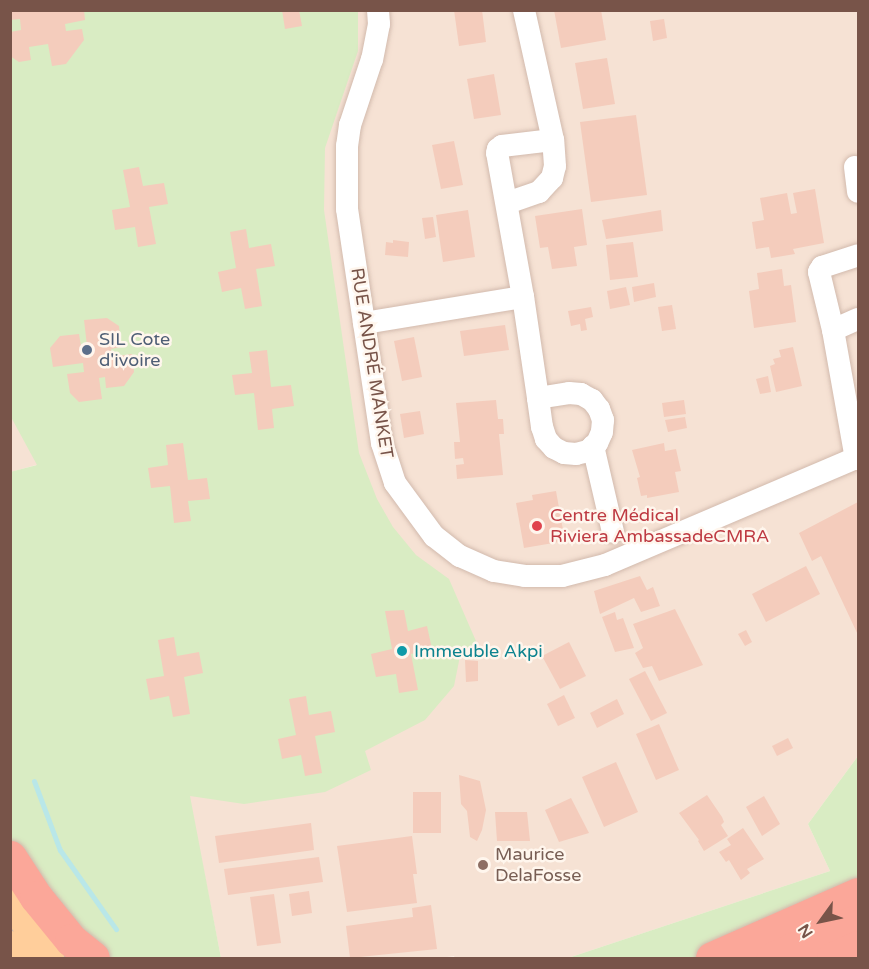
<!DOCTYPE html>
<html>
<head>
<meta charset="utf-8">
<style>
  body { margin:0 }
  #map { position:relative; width:869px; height:969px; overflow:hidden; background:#fdf1e6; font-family:"Varela Round",sans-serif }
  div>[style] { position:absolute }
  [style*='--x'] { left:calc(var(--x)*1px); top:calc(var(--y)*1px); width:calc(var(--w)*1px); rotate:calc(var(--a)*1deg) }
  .residential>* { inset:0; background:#f6e2d4 }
  .green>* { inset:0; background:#d9ecc3 }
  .stream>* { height:5px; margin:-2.5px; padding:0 2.5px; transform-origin:2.5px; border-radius:2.5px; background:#b9e7e8 }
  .building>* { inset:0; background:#f4ccbc }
  .roads { filter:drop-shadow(0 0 2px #d2baad) drop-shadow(0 0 2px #d2baad) }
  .minor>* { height:22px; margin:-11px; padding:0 11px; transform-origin:11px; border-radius:11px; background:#fff }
  .major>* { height:28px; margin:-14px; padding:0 14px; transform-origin:14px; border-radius:14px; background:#ffce9b }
  .highway>* { height:33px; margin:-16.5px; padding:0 16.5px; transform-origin:16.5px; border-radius:16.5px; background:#fba799 }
  .dots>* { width:16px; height:16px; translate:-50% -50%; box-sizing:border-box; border:3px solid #fff6ed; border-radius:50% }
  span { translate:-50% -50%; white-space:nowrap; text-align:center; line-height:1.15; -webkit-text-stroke:5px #fff6ed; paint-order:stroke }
  .service-label { font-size:18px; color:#4e5e75 }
  .left { translate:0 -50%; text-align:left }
  .street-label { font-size:18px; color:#785449 }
  .health-label { font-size:18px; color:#be3a42 }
  .culture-label { font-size:18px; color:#0d838f }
  .education-label { font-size:18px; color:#785e54 }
  .frame { position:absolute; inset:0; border:12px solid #785449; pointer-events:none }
  .north { position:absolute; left:791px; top:891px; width:60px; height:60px; -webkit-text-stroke:4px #fff6ed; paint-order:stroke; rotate:237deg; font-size:16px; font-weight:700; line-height:24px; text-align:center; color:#785449 }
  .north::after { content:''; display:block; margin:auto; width:21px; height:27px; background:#785449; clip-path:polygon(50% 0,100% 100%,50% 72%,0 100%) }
</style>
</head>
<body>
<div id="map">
  <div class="residential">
    <i style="clip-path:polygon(10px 11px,858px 11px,858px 756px,808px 824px,830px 871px,568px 958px,455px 958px,454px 956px,440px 958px,221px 958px,189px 796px,36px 465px,11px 472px)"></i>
  </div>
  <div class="green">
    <i style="clip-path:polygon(11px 11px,358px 11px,358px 51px,325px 148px,324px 210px,359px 453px,377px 499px,393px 527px,416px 555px,449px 579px,479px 648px,461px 651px,454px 686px,425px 720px,365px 751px,371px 770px,325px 792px,244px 804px,190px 796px,221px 958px,11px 958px,10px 472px,37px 465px,11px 417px)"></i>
    <i style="clip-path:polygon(858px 756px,858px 898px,723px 958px,568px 958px,830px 871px,808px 824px)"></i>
  </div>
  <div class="stream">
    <i style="--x:34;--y:781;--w:74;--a:69.4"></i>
    <i style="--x:60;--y:850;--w:97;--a:54.7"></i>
  </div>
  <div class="building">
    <i style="clip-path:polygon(10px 10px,84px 10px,85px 20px,65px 24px,66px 31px,82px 29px,84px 40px,66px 64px,52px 66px,48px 44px,29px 47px,31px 60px,19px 62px,10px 56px,10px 32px,21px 30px,20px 19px,10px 20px)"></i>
    <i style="clip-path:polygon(282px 10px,299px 10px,302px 26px,285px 29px)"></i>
    <i style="clip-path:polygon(454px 10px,482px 10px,486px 42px,459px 46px)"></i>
    <i style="clip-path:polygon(554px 10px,601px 10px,606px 40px,561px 48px)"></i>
    <i style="clip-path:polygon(664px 19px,667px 38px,653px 41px,650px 21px)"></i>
    <i style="clip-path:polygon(607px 58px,615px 104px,583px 109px,575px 63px)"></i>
    <i style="clip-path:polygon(494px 74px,501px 115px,474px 119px,467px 79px)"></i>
    <i style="clip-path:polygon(636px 115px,647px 195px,591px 202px,580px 122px)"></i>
    <i style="clip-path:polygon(454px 141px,463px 185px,441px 189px,432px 145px)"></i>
    <i style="clip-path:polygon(139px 167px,143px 186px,164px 183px,168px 204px,149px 207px,156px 244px,138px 247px,135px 227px,115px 230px,112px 210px,130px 207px,123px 170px)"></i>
    <i style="clip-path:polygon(815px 189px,824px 243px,793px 249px,795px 254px,771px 258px,769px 247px,756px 249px,752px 222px,764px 220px,760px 198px,787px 193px,791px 214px,797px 213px,793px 193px)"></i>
    <i style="clip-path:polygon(582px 209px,587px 245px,574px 247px,577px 266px,552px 269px,548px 247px,540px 248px,535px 216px)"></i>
    <i style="clip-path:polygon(468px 210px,475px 257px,443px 262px,436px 215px)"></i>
    <i style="clip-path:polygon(661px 210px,663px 231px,606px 239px,602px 220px)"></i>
    <i style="clip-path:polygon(433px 217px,436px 237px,425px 239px,422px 218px)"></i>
    <i style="clip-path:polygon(246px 229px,249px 248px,271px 244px,275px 266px,256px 269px,262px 306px,245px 309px,241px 288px,222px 292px,218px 272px,236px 268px,230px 232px)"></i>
    <i style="clip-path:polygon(393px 240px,409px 242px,408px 257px,385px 255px,386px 242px,393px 243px)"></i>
    <i style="clip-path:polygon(633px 242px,638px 277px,610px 280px,606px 245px)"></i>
    <i style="clip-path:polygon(782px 269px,784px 286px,791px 285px,796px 322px,754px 328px,749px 291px,759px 289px,757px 273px)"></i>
    <i style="clip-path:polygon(654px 283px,656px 297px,634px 302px,632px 287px)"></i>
    <i style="clip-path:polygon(626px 287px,630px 305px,610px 309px,607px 291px)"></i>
    <i style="clip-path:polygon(672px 305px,676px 329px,662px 331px,658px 307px)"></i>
    <i style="clip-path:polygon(591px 307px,593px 317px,585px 319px,587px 330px,581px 331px,580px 324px,571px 326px,568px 311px)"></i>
    <i style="clip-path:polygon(107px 318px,119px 326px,121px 347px,111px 349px,111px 357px,132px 354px,134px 372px,124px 386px,106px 388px,105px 377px,99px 378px,102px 399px,79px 402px,70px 393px,67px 374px,84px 372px,83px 363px,53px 367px,50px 348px,60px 336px,79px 334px,81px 346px,87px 346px,84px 320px)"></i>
    <i style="clip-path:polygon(505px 325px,509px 350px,464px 356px,460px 331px)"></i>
    <i style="clip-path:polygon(414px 337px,422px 377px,402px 381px,394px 341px)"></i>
    <i style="clip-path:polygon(793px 347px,802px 386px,776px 392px,770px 366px,775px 364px,773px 359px,781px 357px,779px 350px)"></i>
    <i style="clip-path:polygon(267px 350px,271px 387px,291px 385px,294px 406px,272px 409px,274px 428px,258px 430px,254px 393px,235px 395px,232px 375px,252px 373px,249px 352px)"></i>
    <i style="clip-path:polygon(768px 376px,771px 392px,760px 394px,756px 379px)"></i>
    <i style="clip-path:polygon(496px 400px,498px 419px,503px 419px,504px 434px,499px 434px,503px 475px,457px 479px,456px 465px,464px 464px,463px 458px,455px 459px,454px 442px,460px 442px,456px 403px)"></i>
    <i style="clip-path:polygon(684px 400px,686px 414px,664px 417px,662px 403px)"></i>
    <i style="clip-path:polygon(420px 411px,424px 434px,404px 438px,400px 414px)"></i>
    <i style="clip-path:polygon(685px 417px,687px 428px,668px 432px,665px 420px)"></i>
    <i style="clip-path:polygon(183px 443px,188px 480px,207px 478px,210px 499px,188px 501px,191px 521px,174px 523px,170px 486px,151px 488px,148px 468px,168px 465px,166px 445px)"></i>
    <i style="clip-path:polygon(664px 443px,665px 451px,676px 449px,681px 471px,675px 472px,679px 492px,647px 498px,647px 495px,641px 496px,637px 478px,640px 477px,632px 450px)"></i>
    <i style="clip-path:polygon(556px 491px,565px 541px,524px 548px,516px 503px,533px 500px,532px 495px)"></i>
    <i style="clip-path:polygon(858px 502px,858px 635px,821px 556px,812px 561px,799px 533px)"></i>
    <i style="clip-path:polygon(806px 566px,820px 594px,766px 622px,752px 594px)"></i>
    <i style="clip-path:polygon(640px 576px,647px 590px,653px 587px,660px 606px,641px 612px,634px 598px,600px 614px,594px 591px)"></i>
    <i style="clip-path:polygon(675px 609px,703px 665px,659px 681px,652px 666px,643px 668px,635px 653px,643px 648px,633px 624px)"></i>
    <i style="clip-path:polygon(404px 610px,408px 631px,427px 626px,432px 649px,411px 654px,418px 690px,399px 693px,396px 674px,376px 677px,371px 654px,392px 649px,385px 611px)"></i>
    <i style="clip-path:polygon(615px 612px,617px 620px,623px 618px,634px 648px,615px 652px,602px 617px)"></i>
    <i style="clip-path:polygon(746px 630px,752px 642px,745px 646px,738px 634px)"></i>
    <i style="clip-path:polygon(174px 637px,177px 656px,199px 652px,203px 673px,184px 677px,190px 714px,173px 717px,169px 696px,150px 700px,146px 679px,164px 676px,158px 640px)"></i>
    <i style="clip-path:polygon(569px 642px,586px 676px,560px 689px,542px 656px)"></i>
    <i style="clip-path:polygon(465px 660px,478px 661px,478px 681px,466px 682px)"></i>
    <i style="clip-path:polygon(645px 671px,667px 713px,651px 721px,629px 679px)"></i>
    <i style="clip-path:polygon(564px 695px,575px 718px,558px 726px,547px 704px)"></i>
    <i style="clip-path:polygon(306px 696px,309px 715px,331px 711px,335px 732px,315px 736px,322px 773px,305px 776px,301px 755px,282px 759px,278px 739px,296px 735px,289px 699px)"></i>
    <i style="clip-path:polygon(617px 699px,624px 714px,597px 728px,590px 713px)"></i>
    <i style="clip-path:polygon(659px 724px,679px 770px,656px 780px,636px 734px)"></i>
    <i style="clip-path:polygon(788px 738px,793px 748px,777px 756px,772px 746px)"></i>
    <i style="clip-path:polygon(616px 762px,638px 812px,604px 827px,582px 777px)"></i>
    <i style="clip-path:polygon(459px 775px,480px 781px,486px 810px,482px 830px,477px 841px,470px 837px,467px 811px,461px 804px)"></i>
    <i style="clip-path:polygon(413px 792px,441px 792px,441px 833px,413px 833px)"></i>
    <i style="clip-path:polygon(707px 795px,722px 817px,724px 822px,721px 825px,728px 836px,704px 851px,698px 841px,699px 840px,679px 813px)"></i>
    <i style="clip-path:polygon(764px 796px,780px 824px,762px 836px,746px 807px)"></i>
    <i style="clip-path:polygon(571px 798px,589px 833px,559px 842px,545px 810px)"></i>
    <i style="clip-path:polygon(495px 812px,527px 812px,530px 841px,497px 841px)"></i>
    <i style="clip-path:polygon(311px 823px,314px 850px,219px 863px,215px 836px)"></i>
    <i style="clip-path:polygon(743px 828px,764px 859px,747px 869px,750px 873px,741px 880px,729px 860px,726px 862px,719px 852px,731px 845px,727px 839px)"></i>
    <i style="clip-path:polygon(412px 836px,417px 874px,413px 874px,417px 903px,347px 912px,337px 846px)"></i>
    <i style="clip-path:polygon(319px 857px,323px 882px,228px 895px,224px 869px)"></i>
    <i style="clip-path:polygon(309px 891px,312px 913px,292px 916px,289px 894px)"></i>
    <i style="clip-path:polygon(274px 894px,281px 943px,257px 946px,250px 897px)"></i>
    <i style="clip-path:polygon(431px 905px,437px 949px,350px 958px,346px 926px,413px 917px,412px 908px)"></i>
  </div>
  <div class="roads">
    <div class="minor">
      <i style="--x:378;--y:10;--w:14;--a:86"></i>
      <i style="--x:379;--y:24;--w:36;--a:101"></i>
      <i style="--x:372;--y:59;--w:70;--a:108.4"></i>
      <i style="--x:350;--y:125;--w:21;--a:98"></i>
      <i style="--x:347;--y:146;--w:63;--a:90"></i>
      <i style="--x:347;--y:209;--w:237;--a:81.5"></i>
      <i style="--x:382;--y:443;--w:42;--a:72"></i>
      <i style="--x:395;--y:483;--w:66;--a:53.7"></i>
      <i style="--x:434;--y:536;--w:33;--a:38"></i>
      <i style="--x:460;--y:556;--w:37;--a:24"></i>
      <i style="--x:494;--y:571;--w:31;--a:9"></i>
      <i style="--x:525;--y:576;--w:37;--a:0"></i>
      <i style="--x:562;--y:576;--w:44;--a:-14.3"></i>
      <i style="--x:605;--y:565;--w:275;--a:-23.1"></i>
      <i style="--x:855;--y:167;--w:25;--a:83"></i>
      <i style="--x:507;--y:203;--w:34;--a:-19"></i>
      <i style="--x:539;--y:192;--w:19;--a:-47"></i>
      <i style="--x:552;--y:178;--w:12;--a:-76"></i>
      <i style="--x:555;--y:166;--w:26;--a:-94"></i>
      <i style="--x:553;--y:140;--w:133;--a:-102.6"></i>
      <i style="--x:364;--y:323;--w:161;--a:-9.3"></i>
      <i style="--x:833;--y:330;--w:27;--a:-24"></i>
      <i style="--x:538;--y:398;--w:31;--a:-9"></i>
      <i style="--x:569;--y:393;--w:12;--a:5"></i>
      <i style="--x:581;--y:394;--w:13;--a:29"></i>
      <i style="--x:592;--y:400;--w:11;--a:52"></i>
      <i style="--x:599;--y:409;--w:12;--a:70"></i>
      <i style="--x:603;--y:420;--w:12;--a:95"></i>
      <i style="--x:602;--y:432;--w:12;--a:114"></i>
      <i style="--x:597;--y:443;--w:12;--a:138"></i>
      <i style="--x:588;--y:451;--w:12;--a:166"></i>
      <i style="--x:576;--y:454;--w:12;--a:-175"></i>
      <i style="--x:564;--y:453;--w:11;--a:-153"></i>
      <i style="--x:554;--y:448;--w:12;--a:-132"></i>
      <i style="--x:546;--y:439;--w:13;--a:-108"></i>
      <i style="--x:542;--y:427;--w:29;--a:-98"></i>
      <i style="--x:538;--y:398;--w:102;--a:-98.4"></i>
      <i style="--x:523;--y:297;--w:146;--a:-100.2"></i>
      <i style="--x:497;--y:153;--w:4;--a:-76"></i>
      <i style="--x:498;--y:149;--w:5;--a:-37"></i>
      <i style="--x:502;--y:146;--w:51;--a:-6.7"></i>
      <i style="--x:593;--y:446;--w:88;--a:76.9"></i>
      <i style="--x:856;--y:459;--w:131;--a:-100.1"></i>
      <i style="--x:833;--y:330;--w:60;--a:-103.6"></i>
      <i style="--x:819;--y:272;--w:6;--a:-59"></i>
      <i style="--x:822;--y:267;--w:38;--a:-18"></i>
    </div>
    <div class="major">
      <i style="--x:10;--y:902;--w:69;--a:54.5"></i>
      <i style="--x:10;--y:945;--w:16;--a:52"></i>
    </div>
    <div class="highway">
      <i style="--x:10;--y:857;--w:48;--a:57"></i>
      <i style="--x:36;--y:897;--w:55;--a:50.9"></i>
      <i style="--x:71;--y:940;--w:28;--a:39"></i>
      <i style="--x:712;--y:958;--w:159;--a:-23.7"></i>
      <i style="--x:773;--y:958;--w:93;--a:-24.1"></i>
      <i style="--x:833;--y:958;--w:27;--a:-24"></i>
    </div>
  </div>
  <div class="dots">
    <i style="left:87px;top:350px;background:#5c6f8a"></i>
    <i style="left:537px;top:526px;background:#e0444e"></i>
    <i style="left:402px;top:651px;background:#0f9aa8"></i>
    <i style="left:483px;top:865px;background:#8d6e63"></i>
  </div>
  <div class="service-label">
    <span class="left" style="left:99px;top:350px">SIL Cote<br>d'ivoire</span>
  </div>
  <div class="street-label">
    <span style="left:372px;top:363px;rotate:81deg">RUE ANDRÉ MANKET</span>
  </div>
  <div class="health-label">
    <span class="left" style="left:550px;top:526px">Centre Médical<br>Riviera AmbassadeCMRA</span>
  </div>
  <div class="culture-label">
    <span class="left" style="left:414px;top:651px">Immeuble Akpi</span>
  </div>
  <div class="education-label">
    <span class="left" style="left:495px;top:865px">Maurice<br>DelaFosse</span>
  </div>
  <div class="frame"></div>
  <div class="north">N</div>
</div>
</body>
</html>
